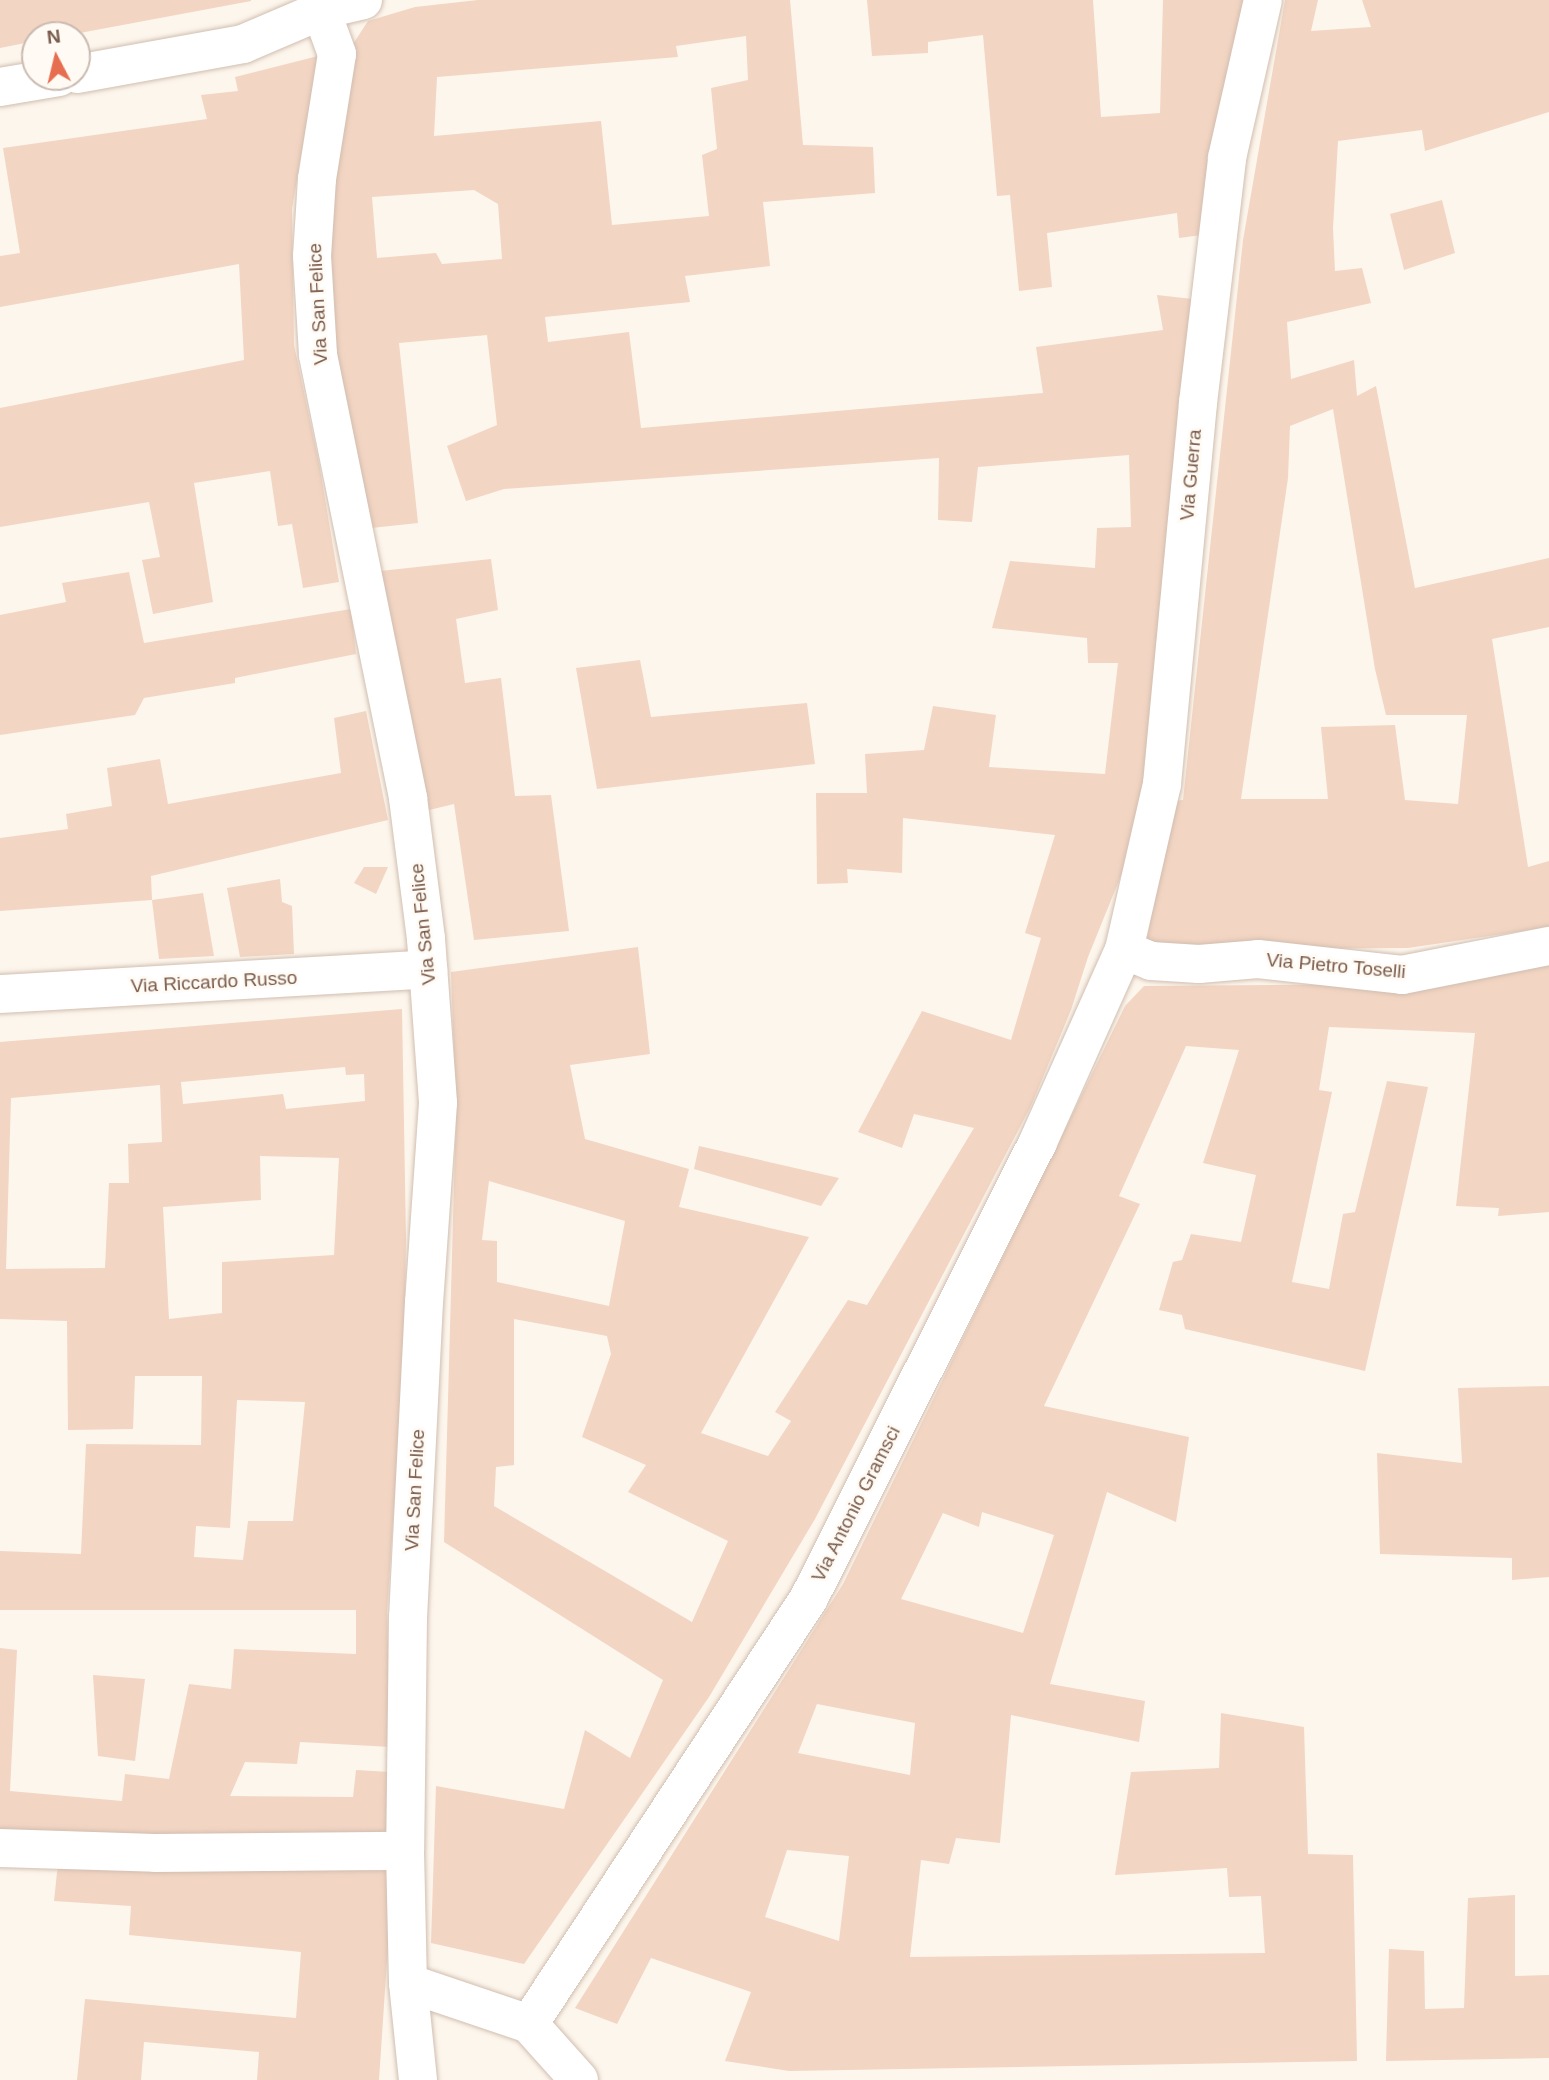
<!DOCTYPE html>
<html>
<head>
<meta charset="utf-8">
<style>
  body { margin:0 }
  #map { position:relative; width:1549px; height:2080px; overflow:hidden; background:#fdf6ec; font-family:Arial,sans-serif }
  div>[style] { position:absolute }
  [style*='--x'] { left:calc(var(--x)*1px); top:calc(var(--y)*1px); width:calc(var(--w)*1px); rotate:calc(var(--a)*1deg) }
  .building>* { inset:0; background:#f3d5c3 }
  .roads { filter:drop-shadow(0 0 2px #d1beb0) drop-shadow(0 0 2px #d1beb0) }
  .minor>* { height:38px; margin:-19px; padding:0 19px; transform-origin:19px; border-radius:19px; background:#fff }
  span { translate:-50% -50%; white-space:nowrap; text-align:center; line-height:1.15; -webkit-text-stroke:5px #fffaf3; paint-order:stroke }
  .street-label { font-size:19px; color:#7a5c4d }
  .north { position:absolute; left:21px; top:21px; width:70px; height:70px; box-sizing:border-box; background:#fffaf3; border:2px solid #cabbb1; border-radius:50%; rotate:353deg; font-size:19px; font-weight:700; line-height:28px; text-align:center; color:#7a5c4d }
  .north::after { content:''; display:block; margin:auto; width:24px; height:32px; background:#e76f51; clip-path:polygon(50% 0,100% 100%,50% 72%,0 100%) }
</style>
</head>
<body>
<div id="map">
  <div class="building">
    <i style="clip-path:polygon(0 0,251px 0,251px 1px,69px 35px,35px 35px,35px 41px,0 48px)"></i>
    <i style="clip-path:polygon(evenodd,478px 0,790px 0,803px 145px,873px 147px,875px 193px,763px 202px,770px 266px,685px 276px,690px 302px,545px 317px,548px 342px,629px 332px,641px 428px,1043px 393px,1036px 347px,1163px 330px,1157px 295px,1201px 300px,1148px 797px,1133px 846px,1088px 957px,1071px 1010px,1031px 1106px,815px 1519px,709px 1697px,524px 1964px,431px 1943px,436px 1786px,564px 1809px,585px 1730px,630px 1758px,663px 1680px,444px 1542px,456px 1113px,451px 972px,638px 947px,650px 1054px,570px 1065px,585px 1139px,689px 1169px,679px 1207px,809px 1237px,701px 1433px,768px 1456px,791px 1421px,775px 1412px,848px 1300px,867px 1305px,974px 1128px,914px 1114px,902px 1148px,858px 1132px,922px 1011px,1011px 1040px,1041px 938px,1025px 933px,1055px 835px,903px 818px,902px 873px,847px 869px,848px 883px,817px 884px,816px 793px,867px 793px,865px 754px,924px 750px,933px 706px,996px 715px,989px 767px,1105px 774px,1118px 663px,1088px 663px,1087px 638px,992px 628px,1010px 561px,1095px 568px,1097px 528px,1131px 527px,1129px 455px,978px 467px,972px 522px,938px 520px,939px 458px,504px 489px,466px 501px,447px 446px,497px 425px,487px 335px,399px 343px,418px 523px,362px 529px,326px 335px,325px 189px,353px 44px,368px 21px,415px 7px,478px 0,746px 36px,748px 80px,711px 88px,717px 149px,702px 155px,709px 216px,612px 225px,601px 121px,434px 136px,437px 77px,678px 57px,676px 46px,746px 36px,478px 0,474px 190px,498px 204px,502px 259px,442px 264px,436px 253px,377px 258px,372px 197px,474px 190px,478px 0,489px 1181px,625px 1221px,609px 1306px,497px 1282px,497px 1241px,482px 1240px,489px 1181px,478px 0,514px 1319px,607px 1336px,611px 1354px,582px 1437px,646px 1465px,628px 1492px,728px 1541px,692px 1622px,494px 1506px,496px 1467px,514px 1465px,514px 1319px)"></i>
    <i style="clip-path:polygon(867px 0,1093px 0,1101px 117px,1160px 113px,1163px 0,1248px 0,1209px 234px,1179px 238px,1177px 213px,1047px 233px,1052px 287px,1019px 291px,1010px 195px,997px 196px,983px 35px,928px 42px,928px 53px,872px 56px)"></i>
    <i style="clip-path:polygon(evenodd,1285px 0,1318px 0,1311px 31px,1371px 27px,1362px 0,1549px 0,1549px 112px,1425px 151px,1422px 130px,1338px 141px,1333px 228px,1335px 271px,1362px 268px,1371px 303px,1287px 322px,1291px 379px,1354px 360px,1357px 396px,1376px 386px,1415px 588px,1549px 558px,1549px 627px,1492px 639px,1528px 867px,1549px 861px,1549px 927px,1408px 948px,1145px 950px,1172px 801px,1183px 800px,1243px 240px,1285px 0,1333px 409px,1375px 669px,1386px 715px,1467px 715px,1458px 804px,1405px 800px,1395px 725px,1321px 727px,1328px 799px,1241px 799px,1288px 478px,1290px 426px,1333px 409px)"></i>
    <i style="clip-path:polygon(318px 56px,292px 209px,294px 345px,319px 463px,339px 582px,303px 588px,292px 524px,278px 526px,270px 471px,194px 483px,213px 602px,153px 614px,142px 560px,160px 557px,149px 502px,0 527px,0 408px,244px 360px,239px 264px,0 307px,0 256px,20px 253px,3px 148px,207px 119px,201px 95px,238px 91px,235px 77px)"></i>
    <i style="clip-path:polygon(1442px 200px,1455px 253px,1404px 270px,1390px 214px)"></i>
    <i style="clip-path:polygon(491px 559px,498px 610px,456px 619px,465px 683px,501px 678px,515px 796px,551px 795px,569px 931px,474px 940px,454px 804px,421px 812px,371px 572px)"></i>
    <i style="clip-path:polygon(129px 572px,144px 643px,351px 609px,356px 654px,235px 678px,235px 683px,144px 698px,135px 715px,0 735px,0 615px,66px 602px,62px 583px)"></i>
    <i style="clip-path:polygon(640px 660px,651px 717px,807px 703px,815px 764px,597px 789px,576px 668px)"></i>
    <i style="clip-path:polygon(366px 711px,388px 820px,151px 876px,152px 900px,0 911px,0 838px,68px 829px,66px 814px,112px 806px,107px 768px,160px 759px,168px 804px,341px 773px,334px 718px)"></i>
    <i style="clip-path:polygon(364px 867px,388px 867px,376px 894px,354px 883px)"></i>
    <i style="clip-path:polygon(280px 879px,282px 902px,292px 906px,294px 954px,240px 957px,227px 888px)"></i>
    <i style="clip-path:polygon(203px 893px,214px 956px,159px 959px,152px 900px)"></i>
    <i style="clip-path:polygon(evenodd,1549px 964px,1549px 1212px,1498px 1216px,1499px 1208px,1456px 1206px,1475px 1033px,1329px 1027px,1319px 1090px,1332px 1092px,1292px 1282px,1329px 1289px,1343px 1214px,1355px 1212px,1387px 1081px,1428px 1087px,1365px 1371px,1185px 1329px,1182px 1315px,1159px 1310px,1173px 1262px,1182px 1260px,1191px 1234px,1241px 1242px,1256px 1175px,1203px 1163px,1239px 1050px,1186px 1046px,1119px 1196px,1140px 1204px,1044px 1406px,1189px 1437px,1176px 1522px,1107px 1492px,1050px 1684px,1145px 1701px,1139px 1742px,1011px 1715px,1000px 1843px,956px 1838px,949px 1864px,921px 1860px,910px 1957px,1265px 1953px,1261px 1896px,1229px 1897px,1227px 1868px,1115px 1875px,1131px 1772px,1219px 1768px,1221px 1713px,1304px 1727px,1308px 1854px,1353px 1855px,1357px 2061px,789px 2071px,725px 2061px,751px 1992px,651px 1958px,617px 2024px,575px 2008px,843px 1584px,1125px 1006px,1144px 986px,1408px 984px,1549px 964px,982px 1512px,1054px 1535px,1023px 1633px,901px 1599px,943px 1513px,979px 1527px,982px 1512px,1549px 964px,817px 1704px,915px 1723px,910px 1775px,798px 1753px,817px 1704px,1549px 964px,787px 1850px,849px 1856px,839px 1941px,765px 1917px,787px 1850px)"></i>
    <i style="clip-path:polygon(evenodd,402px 1009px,406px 1238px,404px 1361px,387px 1611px,391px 1747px,300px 1742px,297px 1764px,245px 1762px,230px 1796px,353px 1797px,356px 1770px,390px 1772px,386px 1842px,0 1838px,0 1648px,17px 1650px,10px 1791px,122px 1801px,125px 1774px,169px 1779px,189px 1684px,231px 1689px,234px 1649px,356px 1654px,356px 1610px,0 1610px,0 1551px,81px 1554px,86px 1444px,201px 1445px,202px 1376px,135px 1376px,133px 1429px,68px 1430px,67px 1321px,0 1319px,0 1042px,402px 1009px,345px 1067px,346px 1075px,364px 1074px,365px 1101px,286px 1109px,283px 1094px,183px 1104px,181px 1082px,345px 1067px,402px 1009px,160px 1085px,162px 1142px,128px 1144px,129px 1183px,109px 1183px,105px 1268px,6px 1269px,11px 1098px,160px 1085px,402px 1009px,260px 1156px,339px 1158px,334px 1255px,222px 1262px,222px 1313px,169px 1319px,163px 1207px,261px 1200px,260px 1156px,402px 1009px,237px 1400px,305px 1402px,293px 1521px,248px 1521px,243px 1560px,194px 1557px,196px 1526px,230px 1528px,237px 1400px)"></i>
    <i style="clip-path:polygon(699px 1146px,839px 1178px,821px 1206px,694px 1169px)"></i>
    <i style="clip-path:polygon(1549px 1386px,1549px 1577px,1512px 1580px,1512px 1558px,1380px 1554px,1377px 1453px,1462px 1463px,1458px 1388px)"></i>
    <i style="clip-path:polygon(93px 1675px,145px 1679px,135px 1761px,98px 1756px)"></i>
    <i style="clip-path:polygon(58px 1863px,393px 1871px,379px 2080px,257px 2080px,259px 2052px,144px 2042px,141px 2080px,77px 2080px,85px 1999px,296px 2018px,301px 1952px,129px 1935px,131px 1906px,54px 1901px)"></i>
    <i style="clip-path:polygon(1515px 1895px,1515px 1976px,1549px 1975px,1549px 2058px,1386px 2061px,1389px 1949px,1424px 1951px,1425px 2009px,1464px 2008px,1468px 1898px)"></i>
  </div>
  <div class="roads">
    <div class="minor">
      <i style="--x:324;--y:0;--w:21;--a:87"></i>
      <i style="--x:325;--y:21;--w:35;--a:70"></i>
      <i style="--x:337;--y:54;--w:127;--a:99.1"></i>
      <i style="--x:317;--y:179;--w:77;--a:93.7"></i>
      <i style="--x:312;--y:256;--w:99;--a:86.5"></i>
      <i style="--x:318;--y:355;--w:452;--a:78.5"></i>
      <i style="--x:408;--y:798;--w:142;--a:82.7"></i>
      <i style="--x:426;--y:939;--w:164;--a:85.8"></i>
      <i style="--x:438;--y:1103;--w:199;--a:94"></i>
      <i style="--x:424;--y:1302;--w:315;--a:92.9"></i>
      <i style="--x:408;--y:1617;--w:234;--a:90.7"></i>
      <i style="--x:405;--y:1851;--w:132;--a:88.7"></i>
      <i style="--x:408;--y:1983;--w:98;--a:84.1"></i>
      <i style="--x:77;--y:74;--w:169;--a:-10.2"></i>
      <i style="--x:243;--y:44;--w:89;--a:-23.1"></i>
      <i style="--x:325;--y:9;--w:39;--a:-13"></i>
      <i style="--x:0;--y:87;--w:60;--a:-9.6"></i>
      <i style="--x:1124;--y:950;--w:29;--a:22"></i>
      <i style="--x:1151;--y:961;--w:48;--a:3.6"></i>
      <i style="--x:1199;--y:964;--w:59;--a:-4.8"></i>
      <i style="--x:1258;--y:959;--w:145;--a:6.3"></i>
      <i style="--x:1402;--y:975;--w:150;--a:-11.2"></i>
      <i style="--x:0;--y:994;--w:429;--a:-3.3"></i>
      <i style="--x:0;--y:1848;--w:155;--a:1.8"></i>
      <i style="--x:155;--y:1853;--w:250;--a:-0.5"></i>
      <i style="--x:408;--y:1983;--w:128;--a:18.7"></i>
      <i style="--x:529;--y:2024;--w:75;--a:48.2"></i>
      <i style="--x:529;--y:2024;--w:510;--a:-56.68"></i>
      <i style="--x:809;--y:1598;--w:510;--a:-63.33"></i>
      <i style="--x:1038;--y:1142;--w:210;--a:-65.9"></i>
      <i style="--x:1124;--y:950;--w:170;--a:-77.1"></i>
      <i style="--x:1162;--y:784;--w:383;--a:-84.6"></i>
      <i style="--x:1198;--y:403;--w:247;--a:-83.2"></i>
      <i style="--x:1227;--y:158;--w:162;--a:-77.2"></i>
    </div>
  </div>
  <div class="street-label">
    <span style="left:318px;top:304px;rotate:-93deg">Via San Felice</span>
    <span style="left:1191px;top:475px;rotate:-85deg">Via Guerra</span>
    <span style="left:423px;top:924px;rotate:-96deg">Via San Felice</span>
    <span style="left:1336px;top:966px;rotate:5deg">Via Pietro Toselli</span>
    <span style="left:214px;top:982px;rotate:-3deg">Via Riccardo Russo</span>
    <span style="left:415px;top:1490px;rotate:-87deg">Via San Felice</span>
    <span style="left:856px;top:1504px;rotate:-63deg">Via Antonio Gramsci</span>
  </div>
  <div class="north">N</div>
</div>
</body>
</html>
